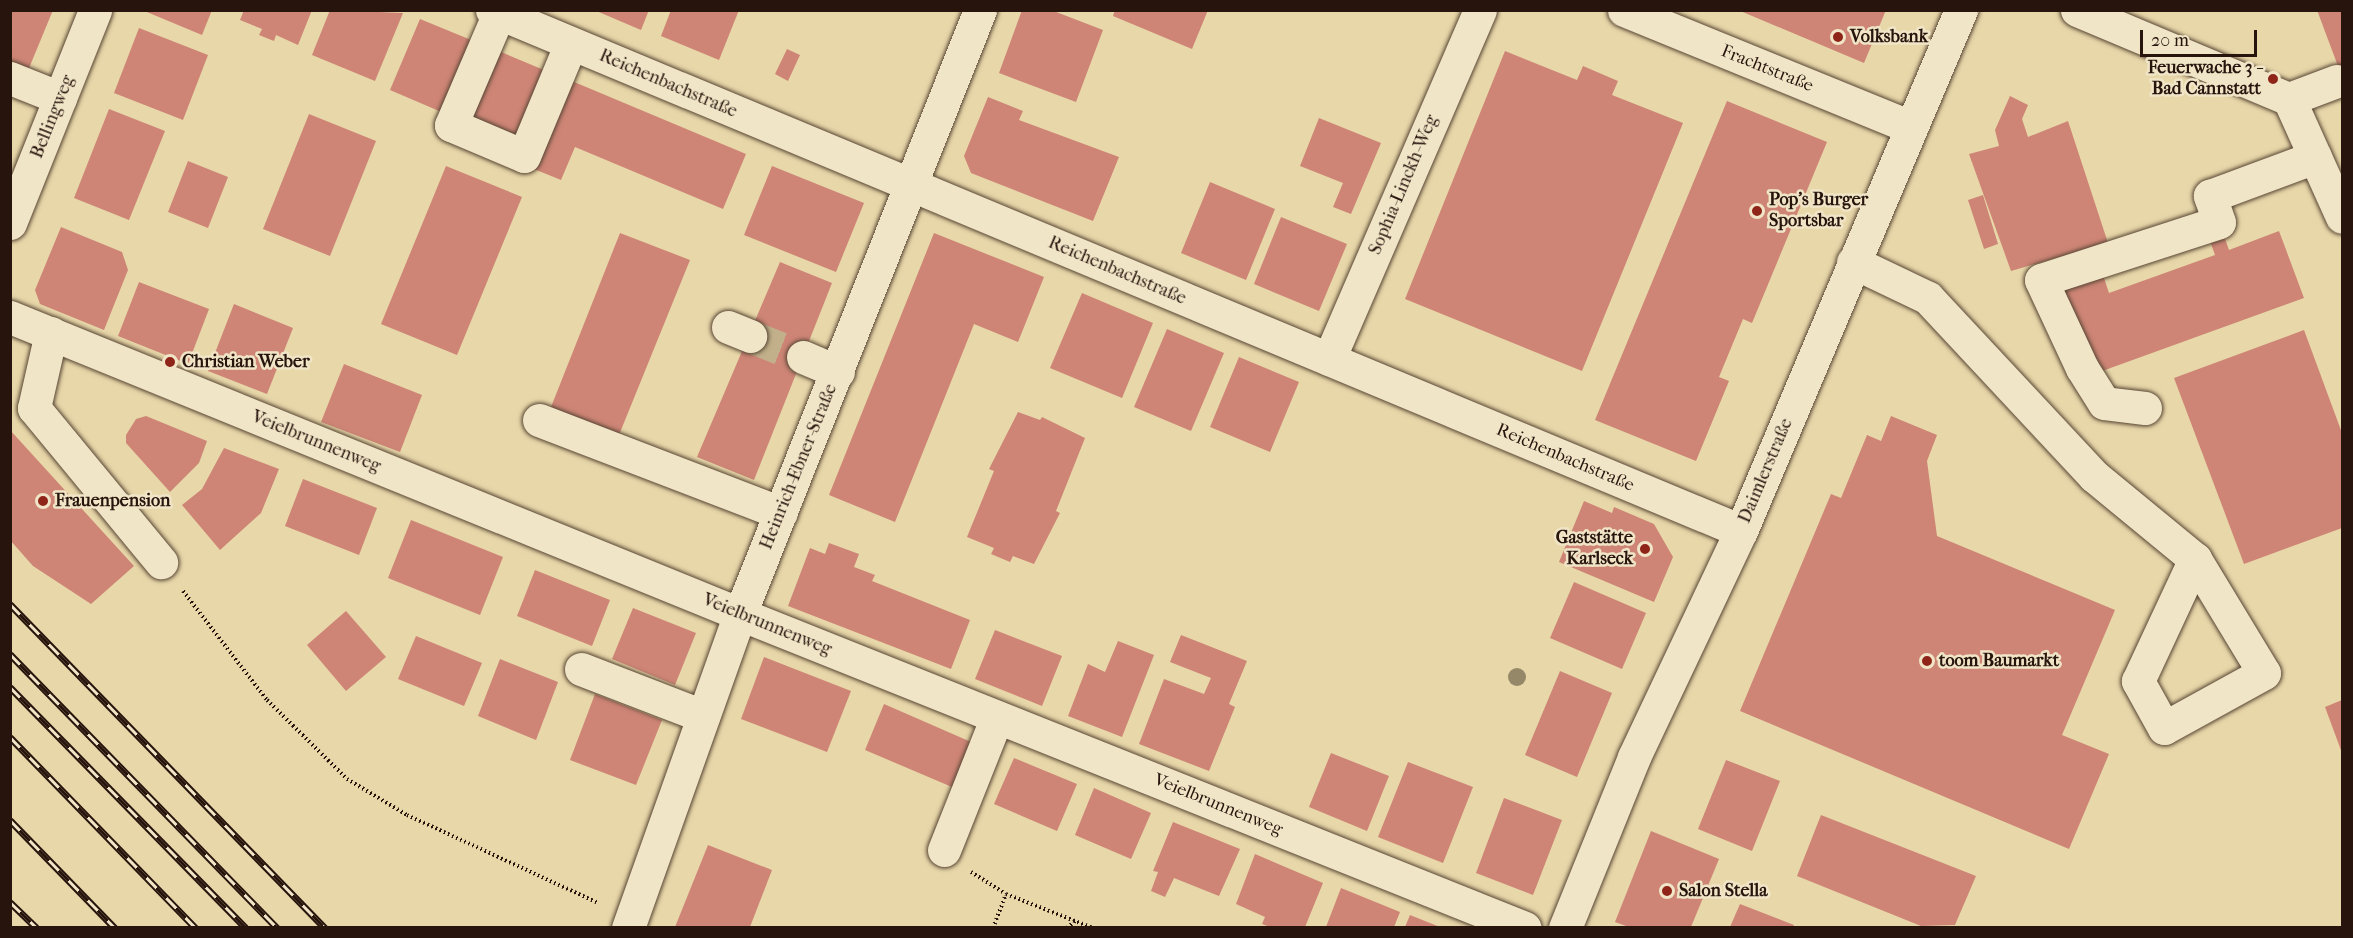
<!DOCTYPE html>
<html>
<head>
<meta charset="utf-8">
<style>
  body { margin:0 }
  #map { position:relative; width:2353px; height:938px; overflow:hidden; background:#e8d7a9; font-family:"IM FELL French Canon",serif }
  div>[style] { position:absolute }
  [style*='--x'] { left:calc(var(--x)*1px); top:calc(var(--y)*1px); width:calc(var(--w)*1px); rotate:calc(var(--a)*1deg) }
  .building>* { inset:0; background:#ce8576 }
  .minor-tunnel>* { height:33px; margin-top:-16.5px; transform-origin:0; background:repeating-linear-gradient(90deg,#c1b08a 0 33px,transparent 0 49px) }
  .path>* { height:4px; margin-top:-2px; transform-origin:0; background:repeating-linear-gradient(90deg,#27140d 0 1.5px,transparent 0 4.5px) }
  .roads { filter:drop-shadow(0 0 2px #574534) drop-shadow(0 0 2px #574534) }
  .minor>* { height:33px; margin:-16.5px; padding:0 16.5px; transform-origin:16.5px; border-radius:16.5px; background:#f0e5c7 }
  .rail>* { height:7px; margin-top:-3.5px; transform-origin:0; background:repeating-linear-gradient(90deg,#f0e5c7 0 14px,#27140d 0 28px); box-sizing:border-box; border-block:2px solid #27140d }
  .trees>* { width:18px; height:18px; margin:-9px; border-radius:50%; background:#958868 }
  .dots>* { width:16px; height:16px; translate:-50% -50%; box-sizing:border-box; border:3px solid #f0e5c7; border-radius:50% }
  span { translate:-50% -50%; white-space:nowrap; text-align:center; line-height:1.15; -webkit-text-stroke:5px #f0e5c7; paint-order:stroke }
  .poi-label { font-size:18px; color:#27140d; font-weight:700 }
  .left { translate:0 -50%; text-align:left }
  .right { translate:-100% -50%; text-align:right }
  .street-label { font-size:18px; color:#27140d }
  .frame { position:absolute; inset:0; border:12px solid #27140d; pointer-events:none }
  .scale { position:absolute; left:2140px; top:30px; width:117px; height:27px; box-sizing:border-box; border:3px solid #27140d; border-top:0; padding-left:8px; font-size:18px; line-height:21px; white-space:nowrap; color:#27140d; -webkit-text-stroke:4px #f0e5c7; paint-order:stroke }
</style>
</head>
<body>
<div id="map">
  <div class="building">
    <i style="clip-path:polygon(10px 10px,53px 10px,27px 73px,10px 67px)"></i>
    <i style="clip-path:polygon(142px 10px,212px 10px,202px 35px)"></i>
    <i style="clip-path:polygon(244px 10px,312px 10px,298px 45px,276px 35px,274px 41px,259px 35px,262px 29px,240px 20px)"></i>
    <i style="clip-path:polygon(330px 10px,403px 13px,375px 81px,312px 55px)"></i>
    <i style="clip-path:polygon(594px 10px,649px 10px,641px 30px)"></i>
    <i style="clip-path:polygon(671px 10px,739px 10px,719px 60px,661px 36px)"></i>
    <i style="clip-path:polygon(1022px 10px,1051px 10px,1103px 30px,1076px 102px,999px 73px)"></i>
    <i style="clip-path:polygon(1115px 10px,1208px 10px,1192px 49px,1113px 16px)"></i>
    <i style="clip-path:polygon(1738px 10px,1886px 10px,1864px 63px)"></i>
    <i style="clip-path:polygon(2317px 10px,2342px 10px,2342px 77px)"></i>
    <i style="clip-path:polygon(420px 19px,476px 42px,446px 114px,390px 90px)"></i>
    <i style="clip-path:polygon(139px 28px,208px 55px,183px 120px,114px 93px)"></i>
    <i style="clip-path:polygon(494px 49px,551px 73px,521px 143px,465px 119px)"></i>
    <i style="clip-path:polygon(787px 49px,800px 55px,788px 81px,775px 74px)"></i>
    <i style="clip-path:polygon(1505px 51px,1577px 80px,1583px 66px,1618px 81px,1612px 95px,1683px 123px,1582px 371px,1405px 299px)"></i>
    <i style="clip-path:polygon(567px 79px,746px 154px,723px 209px,575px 147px,561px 180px,529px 167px)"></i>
    <i style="clip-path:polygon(2010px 96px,2028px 105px,2022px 119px,2028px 137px,2068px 121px,2108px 243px,2011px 271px,1969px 154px,1999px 146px,1995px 130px)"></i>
    <i style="clip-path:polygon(988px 97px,1023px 111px,1019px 120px,1119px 157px,1093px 221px,971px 173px,964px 156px)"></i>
    <i style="clip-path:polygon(1727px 101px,1827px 142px,1752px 323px,1743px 319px,1719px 377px,1729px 381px,1696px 461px,1595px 420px)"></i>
    <i style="clip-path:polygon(109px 109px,165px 131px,129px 220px,74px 198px)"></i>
    <i style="clip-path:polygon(309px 114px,376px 141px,330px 256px,263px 229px)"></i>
    <i style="clip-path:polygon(1319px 118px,1381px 143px,1351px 214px,1333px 207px,1343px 183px,1300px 166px)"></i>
    <i style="clip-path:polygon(188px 161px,228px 177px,208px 228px,168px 212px)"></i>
    <i style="clip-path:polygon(446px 166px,522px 197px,457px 355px,381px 324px)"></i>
    <i style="clip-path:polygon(772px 166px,864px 203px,836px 272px,744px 235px)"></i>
    <i style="clip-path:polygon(1210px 182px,1275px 209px,1246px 280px,1181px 253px)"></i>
    <i style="clip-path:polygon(1983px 195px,1998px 244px,1984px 249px,1968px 200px)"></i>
    <i style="clip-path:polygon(1281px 217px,1347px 244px,1319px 311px,1254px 284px)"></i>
    <i style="clip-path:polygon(61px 227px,122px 252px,128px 270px,104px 330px,40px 304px,35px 290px)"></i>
    <i style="clip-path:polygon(2279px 231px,2304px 298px,2094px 374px,2063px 289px,2103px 275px,2109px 293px,2215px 255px,2210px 241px,2224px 236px,2229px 250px)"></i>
    <i style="clip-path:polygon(620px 233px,690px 260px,619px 435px,551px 407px)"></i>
    <i style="clip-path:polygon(934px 233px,1044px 277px,1018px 342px,974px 324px,895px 522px,829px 495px)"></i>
    <i style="clip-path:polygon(780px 262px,832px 283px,754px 480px,697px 457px)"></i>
    <i style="clip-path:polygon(139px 282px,209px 309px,188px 364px,118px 336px)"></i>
    <i style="clip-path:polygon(1082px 293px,1153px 323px,1122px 398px,1050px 368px)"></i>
    <i style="clip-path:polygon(234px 304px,293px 328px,267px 394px,208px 371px)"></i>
    <i style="clip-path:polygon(1167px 329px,1224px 353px,1191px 431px,1134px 407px)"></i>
    <i style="clip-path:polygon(2304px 330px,2342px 433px,2342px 528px,2244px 564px,2174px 378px)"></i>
    <i style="clip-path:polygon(1239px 357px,1299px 382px,1270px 452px,1210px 427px)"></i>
    <i style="clip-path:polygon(344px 364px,422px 395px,400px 452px,321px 422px)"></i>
    <i style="clip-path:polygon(1018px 412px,1040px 420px,1042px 417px,1085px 438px,1056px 511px,1060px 513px,1034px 564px,1013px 556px,1010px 562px,991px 554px,994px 548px,967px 537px,994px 471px,989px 469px)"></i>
    <i style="clip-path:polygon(146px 416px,207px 441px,199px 463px,170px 492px,126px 443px,126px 435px,136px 419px)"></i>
    <i style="clip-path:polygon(1891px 416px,1937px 435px,1927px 461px,1937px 536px,2115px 610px,2062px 735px,2109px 754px,2069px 849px,1740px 711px,1831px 494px,1841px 498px,1867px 435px,1881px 441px)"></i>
    <i style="clip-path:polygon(10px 430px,134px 566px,91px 604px,33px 566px,10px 540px)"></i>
    <i style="clip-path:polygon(224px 448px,279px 469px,261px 513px,220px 550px,182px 505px,202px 489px)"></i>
    <i style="clip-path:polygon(303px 479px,377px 508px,359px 555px,285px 526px)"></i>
    <i style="clip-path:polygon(1584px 501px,1612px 513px,1614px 507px,1654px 524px,1673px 557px,1654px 602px,1559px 562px)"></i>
    <i style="clip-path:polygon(411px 520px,503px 557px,480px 615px,388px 578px)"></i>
    <i style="clip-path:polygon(829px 543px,859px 554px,854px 567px,875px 575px,872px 581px,970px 620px,951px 669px,788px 606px,810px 548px,825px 554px)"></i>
    <i style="clip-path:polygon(535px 570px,610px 600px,592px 646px,517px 616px)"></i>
    <i style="clip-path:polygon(1574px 582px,1646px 613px,1622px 669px,1550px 638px)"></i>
    <i style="clip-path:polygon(633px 608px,696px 633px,675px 685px,612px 659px)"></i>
    <i style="clip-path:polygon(346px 611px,386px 657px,346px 691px,307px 645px)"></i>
    <i style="clip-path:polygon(995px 630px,1062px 656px,1042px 706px,975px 679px)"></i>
    <i style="clip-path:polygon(1181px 635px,1247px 661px,1229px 704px,1235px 707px,1209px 771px,1139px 744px,1164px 679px,1204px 694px,1211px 678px,1170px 662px)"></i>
    <i style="clip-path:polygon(416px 636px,482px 663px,464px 706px,398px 679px)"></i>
    <i style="clip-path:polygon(1118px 641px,1154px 655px,1122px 737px,1068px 716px,1088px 664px,1105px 672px)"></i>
    <i style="clip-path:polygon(764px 657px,851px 691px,827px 752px,741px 719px)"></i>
    <i style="clip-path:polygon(500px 659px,558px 682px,536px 740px,478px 716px)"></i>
    <i style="clip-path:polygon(1560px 671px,1612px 693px,1577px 777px,1525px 755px)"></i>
    <i style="clip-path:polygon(595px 694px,662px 720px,636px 785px,570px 760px)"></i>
    <i style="clip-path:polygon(2342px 700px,2342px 753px,2325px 707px)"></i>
    <i style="clip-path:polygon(884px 704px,978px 745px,959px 790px,865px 750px)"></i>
    <i style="clip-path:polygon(1331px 753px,1389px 776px,1367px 831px,1309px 807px)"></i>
    <i style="clip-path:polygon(1014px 758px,1077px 784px,1057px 831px,994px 804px)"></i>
    <i style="clip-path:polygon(1726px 760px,1780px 781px,1752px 851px,1698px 829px)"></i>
    <i style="clip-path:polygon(1408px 762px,1473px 787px,1443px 863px,1378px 837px)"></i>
    <i style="clip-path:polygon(1094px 788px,1151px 813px,1131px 859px,1075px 835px)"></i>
    <i style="clip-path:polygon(1504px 798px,1562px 820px,1533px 895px,1476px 873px)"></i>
    <i style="clip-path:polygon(1821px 815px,1976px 876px,1955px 925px,1921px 926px,1797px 876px)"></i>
    <i style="clip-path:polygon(1173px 822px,1240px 849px,1219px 896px,1174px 878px,1165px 897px,1151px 891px,1158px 872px,1153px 871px)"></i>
    <i style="clip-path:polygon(1651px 831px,1719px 859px,1691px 927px,1629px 927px,1615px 922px)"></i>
    <i style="clip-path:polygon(708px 845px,772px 870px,750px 927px,675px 927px)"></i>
    <i style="clip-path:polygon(1255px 854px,1323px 883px,1305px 927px,1270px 927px,1262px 924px,1265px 917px,1236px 904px)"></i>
    <i style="clip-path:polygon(1341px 888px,1400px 912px,1394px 927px,1326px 927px)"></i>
    <i style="clip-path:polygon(1740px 904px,1794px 925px,1793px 927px,1730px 927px)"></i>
    <i style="clip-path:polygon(1410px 915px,1440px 927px,1405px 927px)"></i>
  </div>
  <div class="minor-tunnel">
    <i style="--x:750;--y:336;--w:57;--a:21.6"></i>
  </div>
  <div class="path">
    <i style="--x:183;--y:591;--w:138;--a:52.4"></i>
    <i style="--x:267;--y:700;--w:112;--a:44.6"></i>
    <i style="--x:347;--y:779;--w:70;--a:31"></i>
    <i style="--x:407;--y:815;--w:210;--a:24.7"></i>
    <i style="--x:971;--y:872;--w:41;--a:32.2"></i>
    <i style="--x:1006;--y:894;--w:93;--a:21.3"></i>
    <i style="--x:993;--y:928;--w:36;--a:-69"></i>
    <i style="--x:1067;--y:928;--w:11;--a:-41"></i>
  </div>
  <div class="roads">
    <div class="minor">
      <i style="--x:492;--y:10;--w:1353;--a:22.64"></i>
      <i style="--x:1624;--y:10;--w:310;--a:22.2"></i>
      <i style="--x:2077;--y:10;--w:230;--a:22.8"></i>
      <i style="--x:2289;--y:99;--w:51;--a:-20.6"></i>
      <i style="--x:499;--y:13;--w:122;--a:113.2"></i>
      <i style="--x:451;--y:125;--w:79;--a:23"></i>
      <i style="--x:524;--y:156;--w:122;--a:-67.4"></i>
      <i style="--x:10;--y:78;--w:54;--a:21.8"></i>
      <i style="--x:2289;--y:99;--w:129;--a:65.8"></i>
      <i style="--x:10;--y:223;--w:229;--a:-68.2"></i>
      <i style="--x:1853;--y:262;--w:83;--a:25.6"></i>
      <i style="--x:1928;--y:298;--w:243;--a:47"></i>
      <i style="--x:2094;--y:476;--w:131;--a:39.4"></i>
      <i style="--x:2195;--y:559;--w:133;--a:58.8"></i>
      <i style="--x:2264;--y:673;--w:114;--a:151.2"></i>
      <i style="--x:2164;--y:728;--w:54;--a:-119"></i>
      <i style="--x:2138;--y:681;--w:135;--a:-65"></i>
      <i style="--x:10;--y:317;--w:788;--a:22.14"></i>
      <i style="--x:740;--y:614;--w:845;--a:21.8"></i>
      <i style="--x:728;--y:327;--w:24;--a:22"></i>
      <i style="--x:51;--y:333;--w:77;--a:102.8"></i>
      <i style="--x:34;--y:408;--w:200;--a:50.5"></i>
      <i style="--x:803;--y:357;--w:38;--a:23"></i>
      <i style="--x:1329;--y:359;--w:380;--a:-66.6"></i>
      <i style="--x:2145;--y:408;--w:41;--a:-173"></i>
      <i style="--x:2104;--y:403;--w:41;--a:-122.2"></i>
      <i style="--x:2082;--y:368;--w:97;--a:-115"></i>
      <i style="--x:2041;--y:280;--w:187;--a:-18"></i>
      <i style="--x:2219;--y:222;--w:28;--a:-109"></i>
      <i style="--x:2210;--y:196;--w:112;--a:-20.4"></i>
      <i style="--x:539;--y:420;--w:259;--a:21"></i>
      <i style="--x:581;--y:669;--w:131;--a:21.1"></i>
      <i style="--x:944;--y:850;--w:143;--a:-68.3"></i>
      <i style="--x:628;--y:928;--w:333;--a:-70.4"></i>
      <i style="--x:740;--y:614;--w:650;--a:-68.33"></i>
      <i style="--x:1565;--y:928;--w:184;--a:-68"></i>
      <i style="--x:1634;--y:757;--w:250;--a:-64.7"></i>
      <i style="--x:1741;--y:531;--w:566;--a:-67.11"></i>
    </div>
  </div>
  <div class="rail">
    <i style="--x:10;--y:604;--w:452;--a:45.8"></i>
    <i style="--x:10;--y:654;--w:383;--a:45.7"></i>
    <i style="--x:10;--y:687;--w:337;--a:45.6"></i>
    <i style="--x:10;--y:737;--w:267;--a:45.8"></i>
    <i style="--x:10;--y:820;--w:151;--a:45.8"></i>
    <i style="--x:10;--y:902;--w:37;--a:44"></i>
  </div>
  <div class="trees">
    <i style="left:1517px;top:677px"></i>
  </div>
  <div class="dots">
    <i style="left:1838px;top:37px;background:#8f2418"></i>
    <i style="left:2273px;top:79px;background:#8f2418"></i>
    <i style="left:1757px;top:211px;background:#8f2418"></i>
    <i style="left:170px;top:362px;background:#8f2418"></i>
    <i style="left:43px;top:501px;background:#8f2418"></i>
    <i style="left:1645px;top:549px;background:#8f2418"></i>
    <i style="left:1927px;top:661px;background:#8f2418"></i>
    <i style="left:1667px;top:891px;background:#8f2418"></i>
  </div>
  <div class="poi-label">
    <span class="left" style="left:1850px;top:37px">Volksbank</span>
    <span class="right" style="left:2261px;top:79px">Feuerwache 3 -<br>Bad Cannstatt</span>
    <span class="left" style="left:1769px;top:211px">Pop's Burger<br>Sportsbar</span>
    <span class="left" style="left:182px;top:362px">Christian Weber</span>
    <span class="left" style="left:55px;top:501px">Frauenpension</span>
    <span class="right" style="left:1633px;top:549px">Gaststätte<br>Karlseck</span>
    <span class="left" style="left:1939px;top:661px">toom Baumarkt</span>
    <span class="left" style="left:1679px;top:891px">Salon Stella</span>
  </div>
  <div class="street-label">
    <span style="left:1767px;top:69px;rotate:22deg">Frachtstraße</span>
    <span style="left:668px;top:84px;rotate:23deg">Reichenbachstraße</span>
    <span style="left:53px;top:117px;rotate:-68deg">Bellingweg</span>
    <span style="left:1404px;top:185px;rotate:-67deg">Sophia-Linckh-Weg</span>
    <span style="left:1117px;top:271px;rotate:23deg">Reichenbachstraße</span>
    <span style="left:316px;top:442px;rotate:22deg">Veielbrunnenweg</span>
    <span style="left:1565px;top:458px;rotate:23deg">Reichenbachstraße</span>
    <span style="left:799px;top:467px;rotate:-68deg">Heinrich-Ebner-Straße</span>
    <span style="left:1766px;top:471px;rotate:-67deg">Daimlerstraße</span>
    <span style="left:767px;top:625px;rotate:22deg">Veielbrunnenweg</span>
    <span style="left:1218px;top:805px;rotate:22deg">Veielbrunnenweg</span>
  </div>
  <div class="frame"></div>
  <div class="scale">20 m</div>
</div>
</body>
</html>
